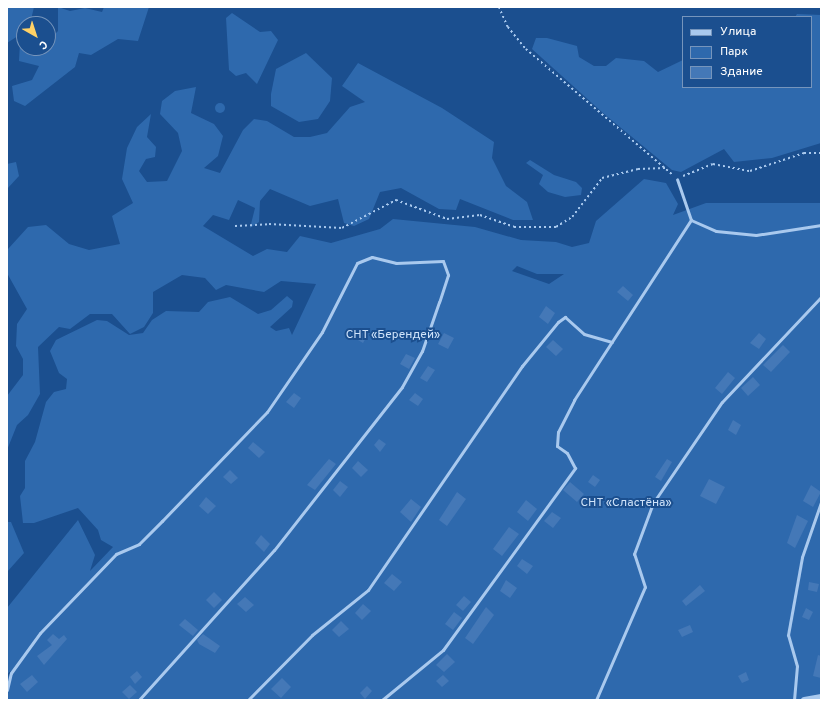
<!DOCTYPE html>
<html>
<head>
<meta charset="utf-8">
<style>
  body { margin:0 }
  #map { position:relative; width:828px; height:707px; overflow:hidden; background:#1b4f8f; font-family:Overpass,sans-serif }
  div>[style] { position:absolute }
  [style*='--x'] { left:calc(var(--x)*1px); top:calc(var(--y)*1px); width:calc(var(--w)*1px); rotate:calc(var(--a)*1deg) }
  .green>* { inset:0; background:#2e69ad }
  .round { border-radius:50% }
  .building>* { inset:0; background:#4478b7 }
  .path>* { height:1.5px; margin-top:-0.75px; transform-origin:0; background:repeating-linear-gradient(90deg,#a9c9ee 0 2px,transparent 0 5px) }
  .service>* { height:3px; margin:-1.5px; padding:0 1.5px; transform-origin:1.5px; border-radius:1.5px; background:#a9c9ee }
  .tertiary>* { height:7px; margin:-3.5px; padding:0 3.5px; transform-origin:3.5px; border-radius:3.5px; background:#a9c9ee }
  span { translate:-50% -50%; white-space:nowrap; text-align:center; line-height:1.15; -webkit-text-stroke:4px #1b4f8f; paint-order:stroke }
  .park-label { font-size:12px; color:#cfe3fa }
  .frame { position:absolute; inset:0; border:8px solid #fff; pointer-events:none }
  .legend { position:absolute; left:682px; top:16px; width:130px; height:72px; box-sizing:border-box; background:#1b4f8f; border:1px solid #7695bc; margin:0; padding:5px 7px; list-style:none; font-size:12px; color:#fff }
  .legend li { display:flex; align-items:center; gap:8px; height:20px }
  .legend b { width:20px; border:1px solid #7695bc }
  .north { position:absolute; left:16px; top:16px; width:40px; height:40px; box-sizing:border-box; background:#1b4f8f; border:1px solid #7695bc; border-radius:50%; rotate:141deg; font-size:11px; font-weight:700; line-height:16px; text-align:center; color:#fff }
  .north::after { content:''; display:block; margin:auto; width:14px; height:18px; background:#ffd166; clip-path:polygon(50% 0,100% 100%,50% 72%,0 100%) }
</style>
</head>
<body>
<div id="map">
  <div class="green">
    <i style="clip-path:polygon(7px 7px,34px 7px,30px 24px,24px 24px,24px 32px,7px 43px)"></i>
    <i style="clip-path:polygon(58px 7px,70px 11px,85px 8px,102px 12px,104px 7px,149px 7px,138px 41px,118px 39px,91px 55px,79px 53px,75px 67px,25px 106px,14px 101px,12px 86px,32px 80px,39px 66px,19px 61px,20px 43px,24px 48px,48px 48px,48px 41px,58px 31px)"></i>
    <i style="clip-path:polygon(232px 13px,260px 32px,271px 31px,278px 40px,257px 84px,246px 73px,236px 76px,229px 70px,226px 18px)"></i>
    <i style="clip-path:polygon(797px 14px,821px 15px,821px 143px,772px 158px,734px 162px,724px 149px,681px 172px,672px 170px,603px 113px,532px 49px,536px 38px,547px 38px,577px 46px,579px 57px,594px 66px,606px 66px,616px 58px,644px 61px,658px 72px,683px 60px,683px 87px,811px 87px,811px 17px,795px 17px)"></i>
    <i style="clip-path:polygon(306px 53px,332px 78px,330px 101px,318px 119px,299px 122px,271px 106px,271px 94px,276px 69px)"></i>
    <i style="clip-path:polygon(evenodd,358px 63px,442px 108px,494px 142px,492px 158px,506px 186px,527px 202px,533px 220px,513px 220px,460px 199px,456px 210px,439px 209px,401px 188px,380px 192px,369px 219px,354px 226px,344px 223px,338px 199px,310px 206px,270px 189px,260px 201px,259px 222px,250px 228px,255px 208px,238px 200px,229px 220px,213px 215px,203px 226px,253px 256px,267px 249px,287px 252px,300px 236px,331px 243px,380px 229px,393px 219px,475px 227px,521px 240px,556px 242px,572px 247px,589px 243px,596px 221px,644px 179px,666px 183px,678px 204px,673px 215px,706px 203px,821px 203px,821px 700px,7px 700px,7px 679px,11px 671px,7px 674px,7px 608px,78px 520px,95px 555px,90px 571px,113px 547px,101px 540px,98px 530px,78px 508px,34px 523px,23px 523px,20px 496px,25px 488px,25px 461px,35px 442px,46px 402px,54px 392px,66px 389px,67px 379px,59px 373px,50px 351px,56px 340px,97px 320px,107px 321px,129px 335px,143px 333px,152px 320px,166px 311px,199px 312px,208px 302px,230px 297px,258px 314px,271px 310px,287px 296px,293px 301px,292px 307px,270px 327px,276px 331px,289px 328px,292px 335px,316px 284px,281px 281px,264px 292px,226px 285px,216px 290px,205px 278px,182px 275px,153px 292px,153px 313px,144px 327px,130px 334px,112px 314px,90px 314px,70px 329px,59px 327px,38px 347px,40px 394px,28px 415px,17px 425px,7px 450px,7px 396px,23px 375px,23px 359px,16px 346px,17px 324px,27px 309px,7px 273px,8px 249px,28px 227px,46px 225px,69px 244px,89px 250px,120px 244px,112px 216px,133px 203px,122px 179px,127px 148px,137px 127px,151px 114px,147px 137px,156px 147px,155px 157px,146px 159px,139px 171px,147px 182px,167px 181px,182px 151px,178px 133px,160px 114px,162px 101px,175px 91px,196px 87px,191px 113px,214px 124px,223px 136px,218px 156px,204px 168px,220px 173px,243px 130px,254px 119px,267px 121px,294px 137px,310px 137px,327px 133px,350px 107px,365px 102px,342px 86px,358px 63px,517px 266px,537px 274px,564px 274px,549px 284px,512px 271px,517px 266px)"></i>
    <i class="round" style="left:215px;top:103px;width:10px;height:10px"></i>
    <i style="clip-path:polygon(530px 160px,554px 175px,576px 182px,582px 188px,581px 195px,565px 197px,548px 192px,539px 184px,543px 175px,526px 163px)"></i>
    <i style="clip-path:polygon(16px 162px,19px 176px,7px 189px,7px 164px)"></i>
    <i style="clip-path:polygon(7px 522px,11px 522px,24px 553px,7px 572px)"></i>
  </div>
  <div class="building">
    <i style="clip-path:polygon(623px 286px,633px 295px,628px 301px,617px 292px)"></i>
    <i style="clip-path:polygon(546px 306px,555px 313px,548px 324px,539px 317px)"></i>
    <i style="clip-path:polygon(358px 328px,368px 334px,363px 343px,353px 337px)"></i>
    <i style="clip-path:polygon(444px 333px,454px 338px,448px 349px,438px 344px)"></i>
    <i style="clip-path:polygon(759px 333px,766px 339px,759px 349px,750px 343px)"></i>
    <i style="clip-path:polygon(553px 340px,563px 349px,556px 356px,546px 347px)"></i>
    <i style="clip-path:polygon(783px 345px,790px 352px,771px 372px,763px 365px)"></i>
    <i style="clip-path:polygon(406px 354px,415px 358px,409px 369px,400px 364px)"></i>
    <i style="clip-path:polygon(428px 366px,435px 370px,427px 382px,420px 378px)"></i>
    <i style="clip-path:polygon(728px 372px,735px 378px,722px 394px,715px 388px)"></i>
    <i style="clip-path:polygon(753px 377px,760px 385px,748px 396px,741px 388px)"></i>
    <i style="clip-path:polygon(294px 393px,301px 398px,294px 408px,286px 402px)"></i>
    <i style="clip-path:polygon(415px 393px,423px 399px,418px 406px,409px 400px)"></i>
    <i style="clip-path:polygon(733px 420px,741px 425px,736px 435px,728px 430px)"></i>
    <i style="clip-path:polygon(379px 439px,386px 444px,380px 452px,374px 445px)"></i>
    <i style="clip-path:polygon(253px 442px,265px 452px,259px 458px,248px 448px)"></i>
    <i style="clip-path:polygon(329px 459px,336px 464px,315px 490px,307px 485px)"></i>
    <i style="clip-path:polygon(667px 459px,672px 462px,661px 481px,655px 477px)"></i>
    <i style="clip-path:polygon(358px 461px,368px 470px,361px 477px,352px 468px)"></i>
    <i style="clip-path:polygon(230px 470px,238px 478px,231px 484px,223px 477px)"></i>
    <i style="clip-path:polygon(593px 475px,600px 480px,595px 487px,588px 482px)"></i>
    <i style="clip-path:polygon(709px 479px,725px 487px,716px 504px,700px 496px)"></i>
    <i style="clip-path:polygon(340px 481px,348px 487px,340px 497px,333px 490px)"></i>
    <i style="clip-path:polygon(570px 482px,584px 494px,577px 502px,563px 490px)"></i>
    <i style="clip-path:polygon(811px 485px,821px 492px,813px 507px,803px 501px)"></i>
    <i style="clip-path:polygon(457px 492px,466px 499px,447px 526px,439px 520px)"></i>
    <i style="clip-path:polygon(206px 497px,216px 506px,208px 514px,199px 506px)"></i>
    <i style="clip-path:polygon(411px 499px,421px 507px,411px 522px,400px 512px)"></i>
    <i style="clip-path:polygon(526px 500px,537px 509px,528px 521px,517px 512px)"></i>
    <i style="clip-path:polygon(552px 512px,561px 518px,553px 528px,544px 521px)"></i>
    <i style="clip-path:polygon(797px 515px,808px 521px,795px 548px,787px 543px)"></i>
    <i style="clip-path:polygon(509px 527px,519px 534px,502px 556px,493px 549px)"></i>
    <i style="clip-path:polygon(261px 535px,270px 544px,264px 552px,255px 543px)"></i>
    <i style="clip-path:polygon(522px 559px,533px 566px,527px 574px,517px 566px)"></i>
    <i style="clip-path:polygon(392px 574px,402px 582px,394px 591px,384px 583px)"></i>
    <i style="clip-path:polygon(506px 580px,517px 588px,510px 598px,500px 591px)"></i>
    <i style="clip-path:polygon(809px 582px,819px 584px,817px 592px,808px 590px)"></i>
    <i style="clip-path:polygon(700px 585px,705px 591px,686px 606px,682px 601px)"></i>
    <i style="clip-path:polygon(214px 592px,222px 600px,214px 608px,206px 600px)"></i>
    <i style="clip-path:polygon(464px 596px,471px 602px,463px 611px,456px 605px)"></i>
    <i style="clip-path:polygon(245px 597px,254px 605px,246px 612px,237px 604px)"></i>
    <i style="clip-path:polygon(363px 604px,371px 611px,362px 620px,355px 613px)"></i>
    <i style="clip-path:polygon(486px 607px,494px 615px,473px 644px,465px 638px)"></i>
    <i style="clip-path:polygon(806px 608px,813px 612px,809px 620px,802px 617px)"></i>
    <i style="clip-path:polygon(454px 612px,462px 618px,453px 630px,445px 624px)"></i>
    <i style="clip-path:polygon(185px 619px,198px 630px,193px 636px,179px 625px)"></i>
    <i style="clip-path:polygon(341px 621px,349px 629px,339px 637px,332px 630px)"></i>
    <i style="clip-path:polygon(690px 625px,693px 632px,682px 637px,678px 630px)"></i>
    <i style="clip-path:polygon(53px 634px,59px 639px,64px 635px,67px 639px,44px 665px,37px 656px,52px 645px,47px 640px)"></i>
    <i style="clip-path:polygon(203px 634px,220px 646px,215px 653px,199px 644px,197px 640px)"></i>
    <i style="clip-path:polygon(447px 654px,455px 662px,444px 672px,436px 665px)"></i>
    <i style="clip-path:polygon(818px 655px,821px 656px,821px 678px,813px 676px)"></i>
    <i style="clip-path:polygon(137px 671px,142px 677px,135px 684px,130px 677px)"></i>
    <i style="clip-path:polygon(746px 672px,749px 680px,742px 683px,738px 676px)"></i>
    <i style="clip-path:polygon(32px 675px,38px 682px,27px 692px,20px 684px)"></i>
    <i style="clip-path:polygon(443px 675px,449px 681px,442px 687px,436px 681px)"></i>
    <i style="clip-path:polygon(282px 678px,291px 687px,281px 698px,271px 689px)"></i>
    <i style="clip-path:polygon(130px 685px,137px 692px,129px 699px,122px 692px)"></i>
    <i style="clip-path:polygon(367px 686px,372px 691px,365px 699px,360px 693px)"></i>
  </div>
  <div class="path">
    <i style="--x:499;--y:7;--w:22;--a:66"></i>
    <i style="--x:508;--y:27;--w:28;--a:51"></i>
    <i style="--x:526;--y:49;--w:194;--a:40.6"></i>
    <i style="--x:683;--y:176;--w:32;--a:-22"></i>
    <i style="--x:713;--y:164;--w:38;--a:11"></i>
    <i style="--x:750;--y:171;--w:57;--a:-18.4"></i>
    <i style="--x:804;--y:153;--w:17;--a:0"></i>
    <i style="--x:235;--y:226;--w:34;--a:-3"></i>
    <i style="--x:269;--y:224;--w:73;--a:3.1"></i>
    <i style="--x:342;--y:228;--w:61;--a:-27.4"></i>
    <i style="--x:396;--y:200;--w:54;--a:20.4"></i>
    <i style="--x:447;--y:219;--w:33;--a:-7"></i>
    <i style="--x:480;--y:215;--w:36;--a:19"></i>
    <i style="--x:514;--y:227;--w:42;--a:0"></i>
    <i style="--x:556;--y:227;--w:19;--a:-32"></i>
    <i style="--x:572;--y:217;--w:49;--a:-52.4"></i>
    <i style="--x:602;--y:178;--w:37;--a:-14"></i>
    <i style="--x:638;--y:169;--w:27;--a:-2"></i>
  </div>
  <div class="service">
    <i style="--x:691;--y:220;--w:27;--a:24"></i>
    <i style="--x:716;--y:231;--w:40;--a:5.7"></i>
    <i style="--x:756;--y:235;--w:66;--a:-8.7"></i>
    <i style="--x:7;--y:690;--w:17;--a:-77"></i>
    <i style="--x:11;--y:673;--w:49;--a:-54.1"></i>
    <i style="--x:40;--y:633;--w:110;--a:-46.1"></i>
    <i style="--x:116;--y:554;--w:25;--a:-23"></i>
    <i style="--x:139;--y:544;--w:33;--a:-45"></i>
    <i style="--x:162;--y:521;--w:151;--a:-46.1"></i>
    <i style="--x:267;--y:412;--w:97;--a:-55.5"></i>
    <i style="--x:322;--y:332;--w:77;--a:-63.1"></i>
    <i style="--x:357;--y:263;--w:16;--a:-22"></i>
    <i style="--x:372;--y:257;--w:25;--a:14"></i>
    <i style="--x:396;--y:263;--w:47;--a:-2.4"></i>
    <i style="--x:443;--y:261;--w:15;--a:70"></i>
    <i style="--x:448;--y:275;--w:28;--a:108"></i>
    <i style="--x:439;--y:302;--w:52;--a:109.1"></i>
    <i style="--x:422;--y:351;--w:41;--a:119.1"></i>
    <i style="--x:402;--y:387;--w:207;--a:128.1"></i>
    <i style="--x:274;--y:550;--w:202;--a:132"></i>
    <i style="--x:248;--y:700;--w:91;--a:-45.4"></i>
    <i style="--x:312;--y:635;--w:72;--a:-38.8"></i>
    <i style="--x:368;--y:590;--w:272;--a:-55.5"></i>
    <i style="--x:522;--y:366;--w:57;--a:-50.7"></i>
    <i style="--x:558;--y:322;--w:9;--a:-36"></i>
    <i style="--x:565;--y:317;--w:25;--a:42"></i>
    <i style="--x:584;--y:334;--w:29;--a:16"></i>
    <i style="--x:382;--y:700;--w:79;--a:-39.3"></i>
    <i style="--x:443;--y:650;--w:225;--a:-54"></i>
    <i style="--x:575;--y:468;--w:17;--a:-118"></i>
    <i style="--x:567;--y:453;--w:12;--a:-145"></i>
    <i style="--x:557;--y:446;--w:14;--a:-86"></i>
    <i style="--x:558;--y:432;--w:36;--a:-63"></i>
    <i style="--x:574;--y:400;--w:215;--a:-57"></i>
    <i style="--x:691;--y:220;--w:43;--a:-108.9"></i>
    <i style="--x:596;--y:700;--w:123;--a:-66.6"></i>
    <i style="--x:645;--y:587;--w:35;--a:-108"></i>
    <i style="--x:634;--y:554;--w:54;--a:-69.6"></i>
    <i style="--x:653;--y:503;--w:122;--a:-55.7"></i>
    <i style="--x:722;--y:402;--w:144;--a:-46.7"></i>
    <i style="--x:794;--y:700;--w:34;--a:-85"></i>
    <i style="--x:797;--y:666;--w:32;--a:-106"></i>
    <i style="--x:788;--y:635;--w:79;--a:-79.8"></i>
    <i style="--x:802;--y:557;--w:58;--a:-70.9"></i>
  </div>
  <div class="tertiary">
    <i style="--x:804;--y:700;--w:17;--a:-10"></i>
  </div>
  <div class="park-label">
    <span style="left:393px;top:336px">СНТ «Берендей»</span>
    <span style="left:626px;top:504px">СНТ «Сластёна»</span>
  </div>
  <div class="frame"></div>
  <ul class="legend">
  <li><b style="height:5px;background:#a9c9ee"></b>Улица</li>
  <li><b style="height:11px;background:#2e69ad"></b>Парк</li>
  <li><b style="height:11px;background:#4478b7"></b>Здание</li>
  </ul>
  <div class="north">С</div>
</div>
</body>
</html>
